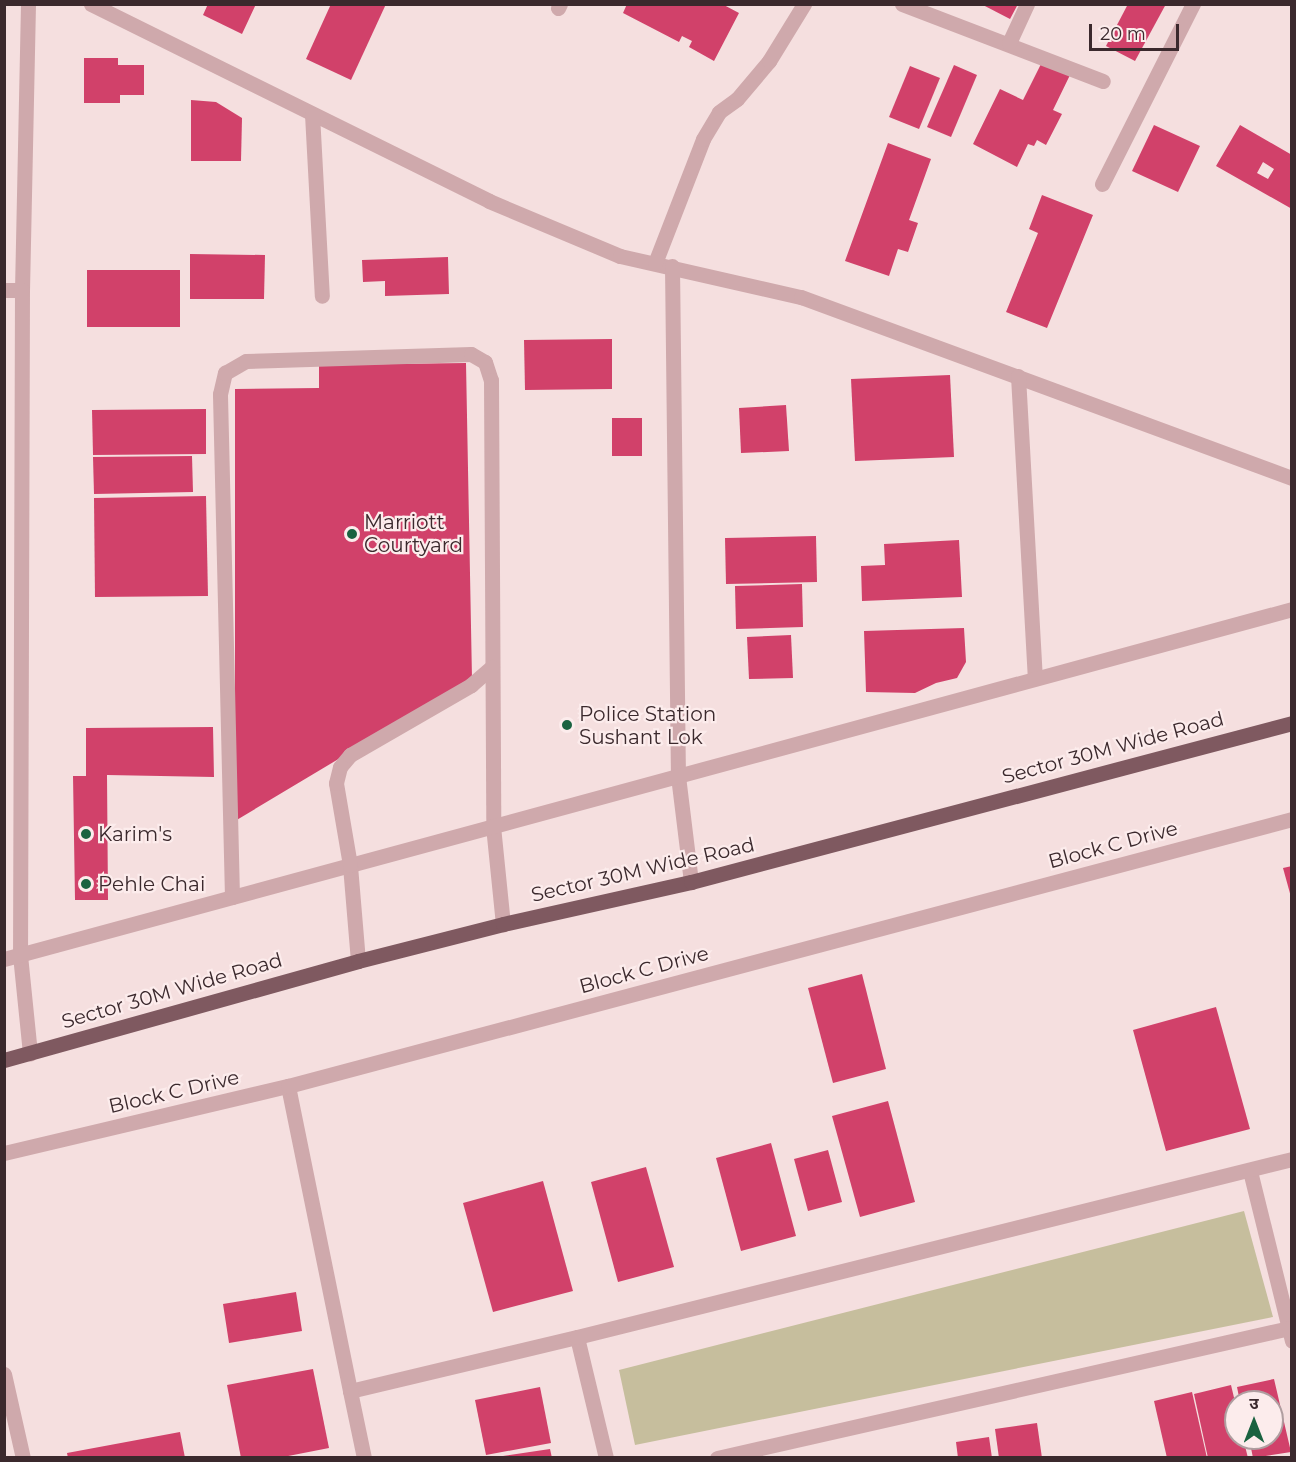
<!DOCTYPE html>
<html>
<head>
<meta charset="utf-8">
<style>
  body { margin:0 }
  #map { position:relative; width:1296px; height:1462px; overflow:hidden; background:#f5dfdf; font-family:Montserrat,"Noto Sans Devanagari",sans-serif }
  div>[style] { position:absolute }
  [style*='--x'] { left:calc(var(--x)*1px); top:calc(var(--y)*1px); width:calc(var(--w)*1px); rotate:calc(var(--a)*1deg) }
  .green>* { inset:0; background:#c6be9d }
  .building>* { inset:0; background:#d1416a }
  .minor>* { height:15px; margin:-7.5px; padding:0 7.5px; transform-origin:7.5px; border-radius:7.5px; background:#cfa9ac }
  .major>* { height:15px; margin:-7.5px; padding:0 7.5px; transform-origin:7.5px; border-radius:7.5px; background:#7f5960 }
  .dots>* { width:16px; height:16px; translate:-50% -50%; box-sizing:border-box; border:3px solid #fcecec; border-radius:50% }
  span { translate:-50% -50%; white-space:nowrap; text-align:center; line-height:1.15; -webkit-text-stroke:4.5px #fcecec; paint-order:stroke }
  .poi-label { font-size:20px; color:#3b292d }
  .left { translate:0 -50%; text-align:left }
  .street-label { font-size:20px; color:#3b292d }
  .frame { position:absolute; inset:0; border:6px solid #3b292d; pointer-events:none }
  .north { position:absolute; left:1224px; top:1390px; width:60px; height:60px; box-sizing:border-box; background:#fcecec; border:2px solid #af9ea0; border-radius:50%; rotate:0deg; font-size:16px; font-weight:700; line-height:24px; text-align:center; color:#3b292d }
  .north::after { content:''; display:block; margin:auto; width:21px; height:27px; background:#1a6240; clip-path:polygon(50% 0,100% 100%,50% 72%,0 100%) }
  .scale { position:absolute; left:1089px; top:24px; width:90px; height:27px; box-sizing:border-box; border:3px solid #3b292d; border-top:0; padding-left:8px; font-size:18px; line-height:21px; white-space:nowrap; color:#3b292d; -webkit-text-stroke:4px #fcecec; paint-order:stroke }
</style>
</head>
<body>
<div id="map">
  <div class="green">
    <i style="clip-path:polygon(1244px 1211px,1273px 1317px,635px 1445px,619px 1370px)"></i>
  </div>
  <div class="building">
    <i style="clip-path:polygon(208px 4px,256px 4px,242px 34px,203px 15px)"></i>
    <i style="clip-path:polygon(331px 4px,386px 4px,351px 80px,306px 59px)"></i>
    <i style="clip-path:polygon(627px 4px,722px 4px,739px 13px,714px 61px,689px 47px,692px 41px,682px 36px,679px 42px,623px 13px)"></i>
    <i style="clip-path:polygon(981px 4px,1018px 4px,1010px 19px)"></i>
    <i style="clip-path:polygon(1128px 4px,1166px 4px,1135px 61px,1106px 46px)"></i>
    <i style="clip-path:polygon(84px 58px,118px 58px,118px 65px,144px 65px,144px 95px,120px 95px,120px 103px,84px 103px)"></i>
    <i style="clip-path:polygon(1042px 62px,1070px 75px,1053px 110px,1062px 114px,1046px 145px,1037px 140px,1034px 146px,1028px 144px,1017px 167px,973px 144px,1000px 89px,1023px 100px)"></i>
    <i style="clip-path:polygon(954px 65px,977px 75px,951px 137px,927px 127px)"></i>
    <i style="clip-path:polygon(910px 66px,940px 78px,919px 129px,889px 117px)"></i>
    <i style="clip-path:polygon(191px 100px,216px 102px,242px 118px,241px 161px,191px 161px)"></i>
    <i style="clip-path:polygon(1154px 125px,1200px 146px,1178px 192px,1132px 171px)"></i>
    <i style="clip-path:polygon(evenodd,1240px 125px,1292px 155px,1292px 209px,1216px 166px,1240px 125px,1263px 162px,1274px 169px,1268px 179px,1257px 173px,1263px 162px)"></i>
    <i style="clip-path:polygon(888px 143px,931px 159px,909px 220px,918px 223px,908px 252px,898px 249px,889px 276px,845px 261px)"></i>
    <i style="clip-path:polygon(1042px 195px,1093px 215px,1047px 328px,1006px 312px,1038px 233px,1029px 229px)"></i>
    <i style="clip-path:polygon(190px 254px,265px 255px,264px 299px,190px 299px)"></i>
    <i style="clip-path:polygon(448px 257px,449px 294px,385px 296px,385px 281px,363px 282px,362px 260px)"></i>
    <i style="clip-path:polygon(87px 270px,180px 270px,180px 327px,87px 327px)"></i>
    <i style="clip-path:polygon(612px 339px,612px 389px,525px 390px,524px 340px)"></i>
    <i style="clip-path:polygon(466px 363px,472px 679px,235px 821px,235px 389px,319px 388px,319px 365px)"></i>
    <i style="clip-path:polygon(950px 375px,954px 457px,855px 461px,851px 379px)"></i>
    <i style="clip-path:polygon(786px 405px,789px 451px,741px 453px,739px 408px)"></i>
    <i style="clip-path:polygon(206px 409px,206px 454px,93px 455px,92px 410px)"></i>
    <i style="clip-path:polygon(612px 418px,642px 418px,642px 456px,612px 456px)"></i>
    <i style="clip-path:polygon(192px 456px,193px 492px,94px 494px,93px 457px)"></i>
    <i style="clip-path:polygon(206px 496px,208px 596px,95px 597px,94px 498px)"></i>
    <i style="clip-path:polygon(816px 536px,817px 582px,726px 584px,725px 538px)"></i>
    <i style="clip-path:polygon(959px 540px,962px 597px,862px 601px,861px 566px,885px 565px,884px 544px)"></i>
    <i style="clip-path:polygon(802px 584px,803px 627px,736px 629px,735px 586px)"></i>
    <i style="clip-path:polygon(964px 628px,966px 662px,957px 678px,936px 683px,915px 693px,866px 692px,864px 631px)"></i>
    <i style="clip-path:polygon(791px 635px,793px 678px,749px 679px,747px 637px)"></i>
    <i style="clip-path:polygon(213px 727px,214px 777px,107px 775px,108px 900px,75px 900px,73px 776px,86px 776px,86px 728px)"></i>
    <i style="clip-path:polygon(1292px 866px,1292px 897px,1291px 897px,1283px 868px)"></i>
    <i style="clip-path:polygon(862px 974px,886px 1069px,833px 1083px,808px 988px)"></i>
    <i style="clip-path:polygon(1216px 1007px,1250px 1129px,1166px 1151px,1133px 1030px)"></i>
    <i style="clip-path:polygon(888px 1101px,915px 1202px,860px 1217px,832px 1116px)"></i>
    <i style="clip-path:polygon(771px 1143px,796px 1236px,741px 1251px,716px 1158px)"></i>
    <i style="clip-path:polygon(828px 1150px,842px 1202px,808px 1211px,794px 1159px)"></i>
    <i style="clip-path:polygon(646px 1167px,674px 1267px,618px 1282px,591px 1182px)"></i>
    <i style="clip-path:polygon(543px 1181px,573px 1291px,493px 1312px,463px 1203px)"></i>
    <i style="clip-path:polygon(296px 1292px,302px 1331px,229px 1343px,223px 1304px)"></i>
    <i style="clip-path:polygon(313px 1369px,329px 1448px,278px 1458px,241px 1458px,227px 1385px)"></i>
    <i style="clip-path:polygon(1274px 1379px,1291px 1452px,1253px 1458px,1249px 1438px,1272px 1438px,1272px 1402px,1240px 1402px,1237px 1387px)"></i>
    <i style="clip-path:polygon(1231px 1385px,1236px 1406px,1236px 1438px,1243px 1438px,1248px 1458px,1208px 1458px,1194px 1394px)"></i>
    <i style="clip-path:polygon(540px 1387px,551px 1443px,486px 1455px,475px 1400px)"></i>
    <i style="clip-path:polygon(1192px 1392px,1207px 1458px,1167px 1458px,1154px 1401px)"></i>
    <i style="clip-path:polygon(1037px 1423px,1042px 1458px,999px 1458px,995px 1429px)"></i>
    <i style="clip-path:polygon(180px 1432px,185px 1458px,68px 1458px,67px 1453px)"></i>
    <i style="clip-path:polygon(989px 1437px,992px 1458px,958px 1458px,956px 1442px)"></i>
    <i style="clip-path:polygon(550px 1449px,552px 1458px,504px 1458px,503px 1456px)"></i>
  </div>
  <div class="minor">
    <i style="--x:28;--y:4;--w:286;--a:91.2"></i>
    <i style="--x:22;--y:290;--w:665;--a:90.17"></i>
    <i style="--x:20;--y:955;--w:99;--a:84.2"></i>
    <i style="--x:91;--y:4;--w:444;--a:26.3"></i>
    <i style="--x:489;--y:201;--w:142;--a:22.8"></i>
    <i style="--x:620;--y:256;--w:186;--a:12.8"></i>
    <i style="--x:801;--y:297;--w:523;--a:20.24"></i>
    <i style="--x:902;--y:4;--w:215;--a:21"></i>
    <i style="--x:558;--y:8;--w:4;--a:-63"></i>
    <i style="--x:1009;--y:43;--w:43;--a:-65.2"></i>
    <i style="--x:312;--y:114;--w:182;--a:86.9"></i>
    <i style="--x:1102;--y:184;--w:202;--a:-63.2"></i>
    <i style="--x:655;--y:263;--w:133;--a:-68.8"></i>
    <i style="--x:703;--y:139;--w:31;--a:-59"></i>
    <i style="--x:719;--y:112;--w:22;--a:-36"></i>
    <i style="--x:737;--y:99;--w:50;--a:-49.9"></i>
    <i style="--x:769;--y:61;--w:67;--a:-58.4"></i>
    <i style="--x:672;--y:266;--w:510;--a:89.33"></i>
    <i style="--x:678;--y:776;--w:107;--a:83"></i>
    <i style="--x:4;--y:290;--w:18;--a:0"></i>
    <i style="--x:1018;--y:376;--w:303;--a:86.8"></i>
    <i style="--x:232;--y:897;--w:503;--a:-91.37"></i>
    <i style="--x:220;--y:394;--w:22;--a:-77"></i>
    <i style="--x:225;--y:373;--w:24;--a:-30"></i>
    <i style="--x:246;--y:361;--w:225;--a:-1.8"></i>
    <i style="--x:471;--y:354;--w:16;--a:30"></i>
    <i style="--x:485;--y:362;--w:19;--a:72"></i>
    <i style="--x:491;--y:380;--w:446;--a:89.7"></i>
    <i style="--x:493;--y:826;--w:99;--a:84.2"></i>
    <i style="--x:4;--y:959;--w:1335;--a:-15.2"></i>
    <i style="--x:358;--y:961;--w:96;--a:-94.8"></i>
    <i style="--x:350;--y:865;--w:83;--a:-99.7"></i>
    <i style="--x:336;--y:783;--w:16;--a:-76"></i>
    <i style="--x:340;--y:767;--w:16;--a:-50"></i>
    <i style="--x:350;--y:755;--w:140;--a:-30"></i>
    <i style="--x:471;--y:685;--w:28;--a:-41"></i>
    <i style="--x:288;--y:1086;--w:311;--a:78.5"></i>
    <i style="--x:350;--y:1391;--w:233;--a:-13.4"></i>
    <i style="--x:4;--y:1153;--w:292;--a:-13.3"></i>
    <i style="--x:288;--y:1086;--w:1039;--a:-14.89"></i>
    <i style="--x:1250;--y:1171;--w:175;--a:76.1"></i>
    <i style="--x:4;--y:1374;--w:86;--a:77.3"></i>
    <i style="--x:350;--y:1391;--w:68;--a:78.2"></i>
    <i style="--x:606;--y:1458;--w:124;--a:-103.5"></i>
    <i style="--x:577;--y:1337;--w:737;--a:-13.98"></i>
    <i style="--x:717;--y:1458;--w:587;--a:-12.8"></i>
  </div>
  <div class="major">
    <i style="--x:4;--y:1060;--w:368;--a:-15.6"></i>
    <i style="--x:358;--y:961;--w:150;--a:-14.3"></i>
    <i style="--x:503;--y:924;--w:193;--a:-12.6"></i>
    <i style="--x:691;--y:882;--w:622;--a:-14.82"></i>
  </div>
  <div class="dots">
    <i style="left:352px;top:534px;background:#1a6240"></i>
    <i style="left:567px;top:725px;background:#1a6240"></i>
    <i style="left:86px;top:834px;background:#1a6240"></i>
    <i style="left:86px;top:884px;background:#1a6240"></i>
  </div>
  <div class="poi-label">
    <span class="left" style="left:364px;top:534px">Marriott<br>Courtyard</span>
    <span class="left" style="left:579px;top:726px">Police Station<br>Sushant Lok</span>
    <span class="left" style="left:98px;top:834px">Karim's</span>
    <span class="left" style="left:98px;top:884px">Pehle Chai</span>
  </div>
  <div class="street-label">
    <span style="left:1113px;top:748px;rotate:-15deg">Sector 30M Wide Road</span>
    <span style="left:1113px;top:845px;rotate:-15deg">Block C Drive</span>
    <span style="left:643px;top:870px;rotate:-13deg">Sector 30M Wide Road</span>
    <span style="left:644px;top:970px;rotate:-15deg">Block C Drive</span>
    <span style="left:172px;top:991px;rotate:-16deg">Sector 30M Wide Road</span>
    <span style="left:174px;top:1092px;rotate:-13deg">Block C Drive</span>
  </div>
  <div class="frame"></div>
  <div class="north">उ</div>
  <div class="scale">20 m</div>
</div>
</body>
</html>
